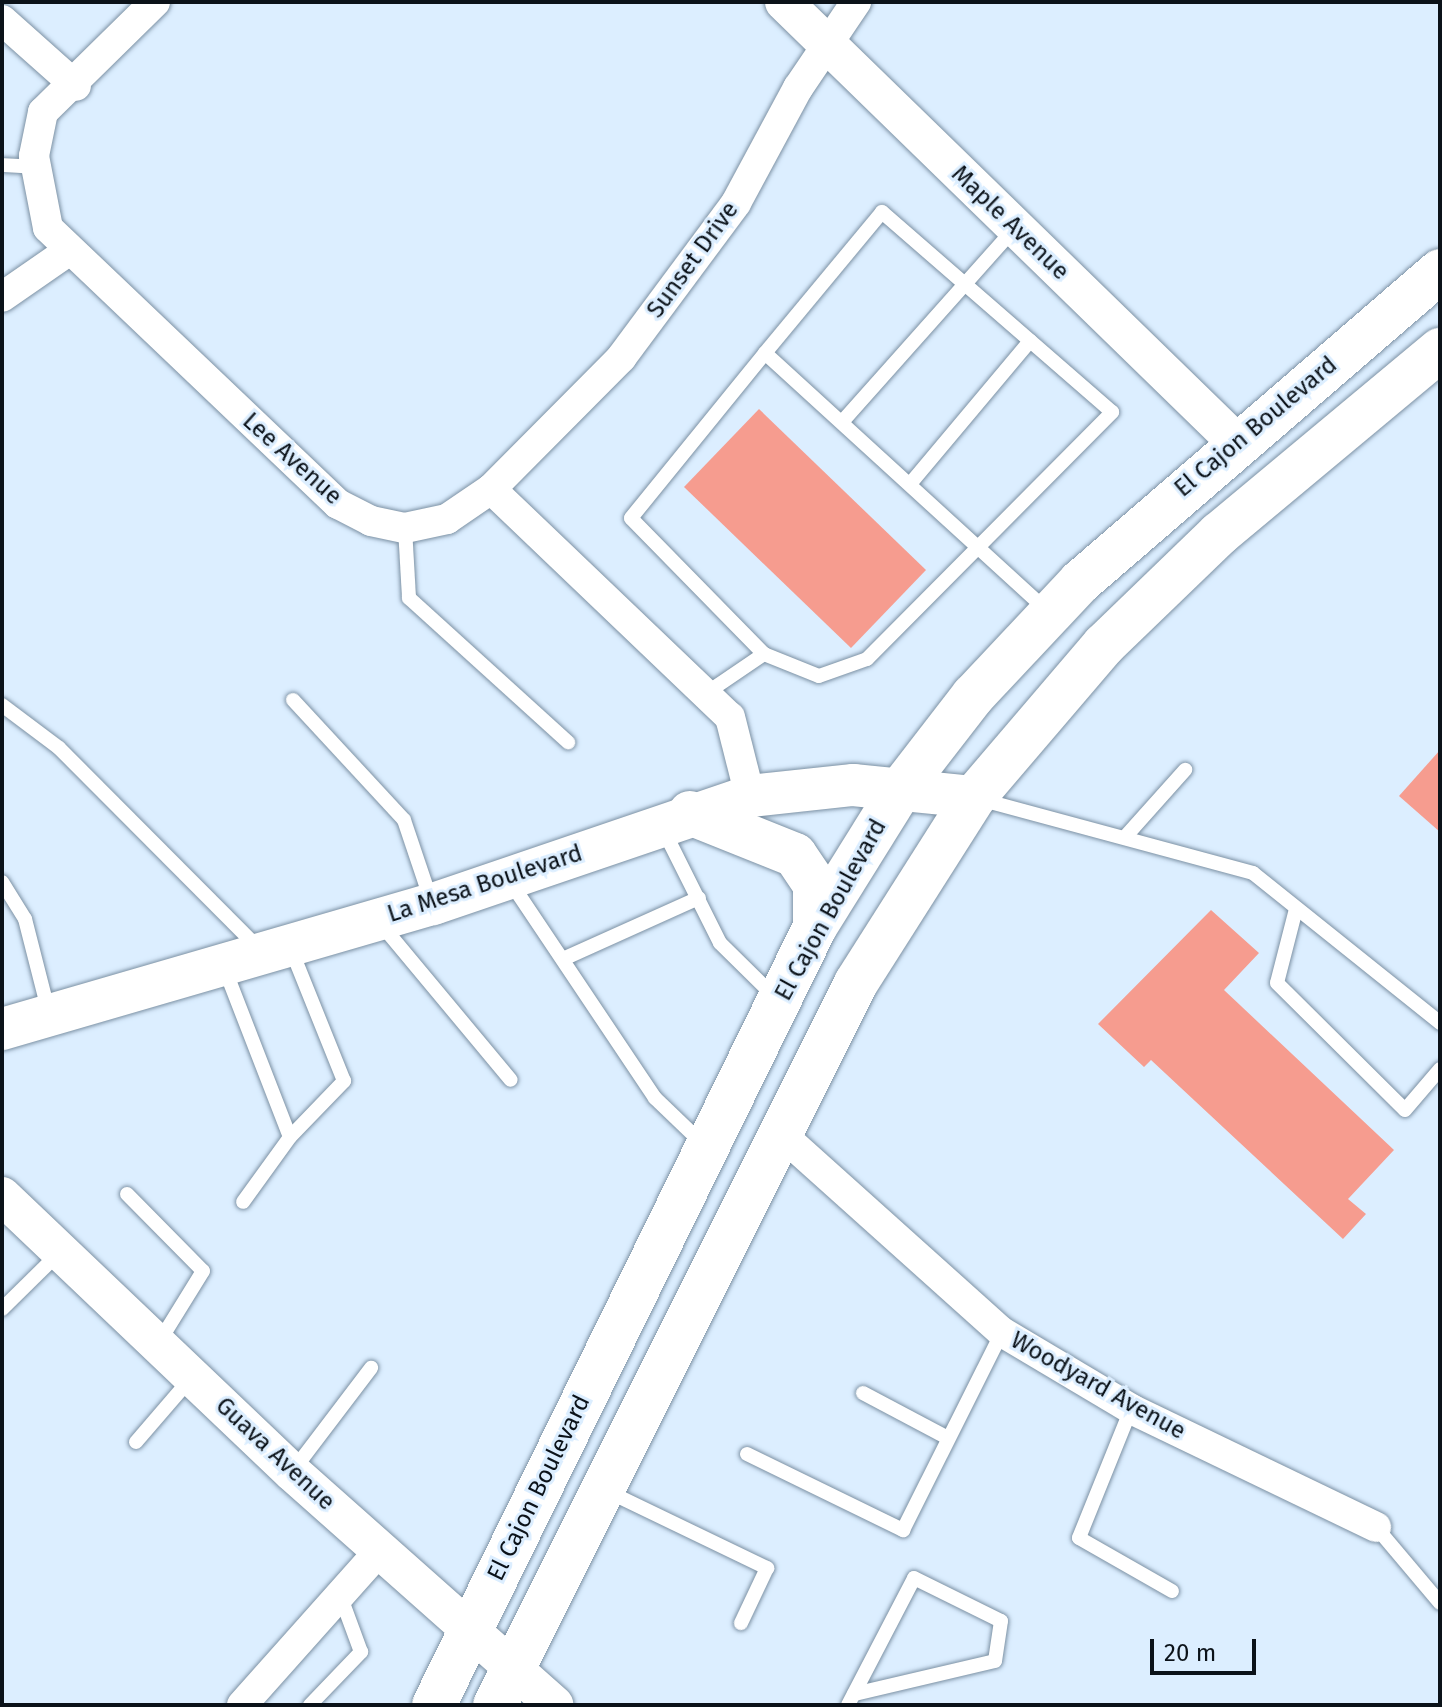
<!DOCTYPE html>
<html>
<head>
<meta charset="utf-8">
<style>
  body { margin:0 }
  #map { position:relative; width:1442px; height:1707px; overflow:hidden; background:#dceeff; font-family:"Fira Sans",sans-serif }
  div>[style] { position:absolute }
  [style*='--x'] { left:calc(var(--x)*1px); top:calc(var(--y)*1px); width:calc(var(--w)*1px); rotate:calc(var(--a)*1deg) }
  .building>* { inset:0; background:#f69c8f }
  .roads { filter:drop-shadow(0 0 2px #7c91a4) drop-shadow(0 0 2px #7c91a4) }
  .service>* { height:14px; margin:-7px; padding:0 7px; transform-origin:7px; border-radius:7px; background:#fff }
  .minor>* { height:30px; margin:-15px; padding:0 15px; transform-origin:15px; border-radius:15px; background:#fff }
  .tertiary>* { height:38px; margin:-19px; padding:0 19px; transform-origin:19px; border-radius:19px; background:#fff }
  .secondary>* { height:42px; margin:-21px; padding:0 21px; transform-origin:21px; border-radius:21px; background:#fff }
  .primary>* { height:44px; margin:-22px; padding:0 22px; transform-origin:22px; border-radius:22px; background:#fff }
  span { translate:-50% -50%; white-space:nowrap; text-align:center; line-height:1.15; -webkit-text-stroke:6px #dceeff; paint-order:stroke }
  .street-label { font-size:24px; color:#0b1219 }
  .frame { position:absolute; inset:0; border:4px solid #0b1219; pointer-events:none }
  .scale { position:absolute; left:1150px; top:1639px; width:106px; height:36px; box-sizing:border-box; border:4px solid #0b1219; border-top:0; padding-left:10px; font-size:24px; line-height:28px; white-space:nowrap; color:#0b1219; -webkit-text-stroke:6px #dceeff; paint-order:stroke }
</style>
</head>
<body>
<div id="map">
  <div class="building">
    <i style="clip-path:polygon(759px 409px,926px 570px,851px 648px,684px 487px)"></i>
    <i style="clip-path:polygon(1440px 750px,1440px 832px,1399px 796px)"></i>
    <i style="clip-path:polygon(1211px 910px,1259px 953px,1224px 990px,1394px 1150px,1348px 1199px,1366px 1214px,1343px 1239px,1151px 1060px,1144px 1067px,1098px 1024px)"></i>
  </div>
  <div class="roads">
    <div class="service">
      <i style="--x:2;--y:165;--w:34;--a:3"></i>
      <i style="--x:842;--y:422;--w:260;--a:-48.3"></i>
      <i style="--x:910;--y:484;--w:187;--a:-50"></i>
      <i style="--x:405;--y:528;--w:70;--a:86.7"></i>
      <i style="--x:409;--y:598;--w:215;--a:42.2"></i>
      <i style="--x:764;--y:654;--w:59;--a:21.8"></i>
      <i style="--x:819;--y:676;--w:51;--a:-19.5"></i>
      <i style="--x:867;--y:659;--w:348;--a:-45.2"></i>
      <i style="--x:1112;--y:412;--w:305;--a:-139"></i>
      <i style="--x:882;--y:212;--w:183;--a:129.7"></i>
      <i style="--x:708;--y:692;--w:68;--a:-34.2"></i>
      <i style="--x:764;--y:654;--w:190;--a:-134.4"></i>
      <i style="--x:631;--y:518;--w:213;--a:-50.9"></i>
      <i style="--x:765;--y:353;--w:381;--a:42.4"></i>
      <i style="--x:293;--y:700;--w:163;--a:47.2"></i>
      <i style="--x:404;--y:820;--w:84;--a:71.4"></i>
      <i style="--x:2;--y:705;--w:71;--a:37"></i>
      <i style="--x:59;--y:748;--w:282;--a:45.1"></i>
      <i style="--x:979;--y:799;--w:284;--a:15.1"></i>
      <i style="--x:1253;--y:873;--w:240;--a:38.7"></i>
      <i style="--x:664;--y:831;--w:125;--a:63.4"></i>
      <i style="--x:720;--y:943;--w:78;--a:44.5"></i>
      <i style="--x:1126;--y:836;--w:89;--a:-48.2"></i>
      <i style="--x:2;--y:882;--w:44;--a:58.1"></i>
      <i style="--x:25;--y:919;--w:97;--a:75.7"></i>
      <i style="--x:511;--y:883;--w:259;--a:56.2"></i>
      <i style="--x:655;--y:1098;--w:65;--a:43.8"></i>
      <i style="--x:1296;--y:909;--w:76;--a:104.4"></i>
      <i style="--x:1277;--y:983;--w:180;--a:44.8"></i>
      <i style="--x:1405;--y:1110;--w:54;--a:-49.5"></i>
      <i style="--x:380;--y:923;--w:204;--a:50.2"></i>
      <i style="--x:563;--y:959;--w:149;--a:-24.2"></i>
      <i style="--x:224;--y:967;--w:182;--a:68.8"></i>
      <i style="--x:290;--y:1137;--w:80;--a:125.9"></i>
      <i style="--x:290;--y:1137;--w:78;--a:-46"></i>
      <i style="--x:344;--y:1081;--w:142;--a:-111.9"></i>
      <i style="--x:127;--y:1194;--w:108;--a:45.4"></i>
      <i style="--x:203;--y:1271;--w:86;--a:121.7"></i>
      <i style="--x:2;--y:1309;--w:81;--a:-44.5"></i>
      <i style="--x:863;--y:1393;--w:96;--a:27.9"></i>
      <i style="--x:1131;--y:1409;--w:139;--a:112"></i>
      <i style="--x:1079;--y:1538;--w:107;--a:29.7"></i>
      <i style="--x:136;--y:1442;--w:84;--a:-49.3"></i>
      <i style="--x:747;--y:1454;--w:174;--a:26"></i>
      <i style="--x:903;--y:1530;--w:221;--a:-63.4"></i>
      <i style="--x:292;--y:1472;--w:131;--a:-52.8"></i>
      <i style="--x:607;--y:1491;--w:178;--a:25.7"></i>
      <i style="--x:767;--y:1568;--w:61;--a:115.3"></i>
      <i style="--x:1376;--y:1527;--w:99;--a:49.9"></i>
      <i style="--x:310;--y:1705;--w:74;--a:-46.1"></i>
      <i style="--x:361;--y:1652;--w:61;--a:-110.2"></i>
      <i style="--x:848;--y:1705;--w:143;--a:-62.5"></i>
      <i style="--x:914;--y:1578;--w:97;--a:26.3"></i>
      <i style="--x:1001;--y:1621;--w:40;--a:98.5"></i>
      <i style="--x:995;--y:1661;--w:145;--a:166.8"></i>
    </div>
    <div class="minor">
      <i style="--x:155;--y:2;--w:157;--a:135.5"></i>
      <i style="--x:43;--y:112;--w:45;--a:101.6"></i>
      <i style="--x:34;--y:156;--w:73;--a:79"></i>
      <i style="--x:48;--y:228;--w:400;--a:43.6"></i>
      <i style="--x:338;--y:504;--w:37;--a:27"></i>
      <i style="--x:371;--y:521;--w:35;--a:12"></i>
      <i style="--x:405;--y:528;--w:43;--a:-12.1"></i>
      <i style="--x:447;--y:519;--w:53;--a:-34.3"></i>
      <i style="--x:491;--y:489;--w:185;--a:-45.2"></i>
      <i style="--x:621;--y:358;--w:193;--a:-53.4"></i>
      <i style="--x:736;--y:203;--w:131;--a:-61.7"></i>
      <i style="--x:798;--y:88;--w:104;--a:-56"></i>
      <i style="--x:2;--y:20;--w:99;--a:41.7"></i>
      <i style="--x:2;--y:297;--w:79;--a:-34.7"></i>
      <i style="--x:491;--y:489;--w:330;--a:43.7"></i>
      <i style="--x:730;--y:717;--w:81;--a:75.8"></i>
      <i style="--x:781;--y:1134;--w:297;--a:41.9"></i>
      <i style="--x:1002;--y:1332;--w:150;--a:30.8"></i>
      <i style="--x:1131;--y:1409;--w:272;--a:25.7"></i>
      <i style="--x:242;--y:1705;--w:208;--a:-48.3"></i>
    </div>
    <div class="tertiary">
      <i style="--x:784;--y:2;--w:632;--a:44.23"></i>
      <i style="--x:2;--y:1196;--w:400;--a:43.6"></i>
      <i style="--x:292;--y:1472;--w:351;--a:41.6"></i>
    </div>
    <div class="secondary">
      <i style="--x:2;--y:1029;--w:449;--a:-16.2"></i>
      <i style="--x:433;--y:904;--w:335;--a:-18.8"></i>
      <i style="--x:750;--y:796;--w:104;--a:-6.1"></i>
      <i style="--x:853;--y:785;--w:122;--a:5.7"></i>
    </div>
    <div class="primary">
      <i style="--x:690;--y:813;--w:113;--a:21.8"></i>
      <i style="--x:795;--y:855;--w:36;--a:56"></i>
      <i style="--x:815;--y:885;--w:42;--a:90"></i>
      <i style="--x:434;--y:1705;--w:866;--a:-63.91"></i>
      <i style="--x:815;--y:927;--w:163;--a:-58.1"></i>
      <i style="--x:901;--y:789;--w:118;--a:-52.3"></i>
      <i style="--x:973;--y:696;--w:156;--a:-46.8"></i>
      <i style="--x:1080;--y:582;--w:476;--a:-40.8"></i>
      <i style="--x:495;--y:1705;--w:807;--a:-63.43"></i>
      <i style="--x:856;--y:983;--w:220;--a:-57.6"></i>
      <i style="--x:974;--y:797;--w:200;--a:-49.5"></i>
      <i style="--x:1104;--y:645;--w:160;--a:-44"></i>
      <i style="--x:1219;--y:534;--w:288;--a:-39.8"></i>
    </div>
  </div>
  <div class="street-label">
    <span style="left:1010px;top:223px;rotate:44deg">Maple Avenue</span>
    <span style="left:693px;top:260px;rotate:-54deg">Sunset Drive</span>
    <span style="left:1256px;top:427px;rotate:-40deg">El Cajon Boulevard</span>
    <span style="left:292px;top:459px;rotate:42deg">Lee Avenue</span>
    <span style="left:485px;top:884px;rotate:-18deg">La Mesa Boulevard</span>
    <span style="left:831px;top:910px;rotate:-61deg">El Cajon Boulevard</span>
    <span style="left:1098px;top:1386px;rotate:29deg">Woodyard Avenue</span>
    <span style="left:275px;top:1454px;rotate:43deg">Guava Avenue</span>
    <span style="left:539px;top:1488px;rotate:-64deg">El Cajon Boulevard</span>
  </div>
  <div class="frame"></div>
  <div class="scale">20 m</div>
</div>
</body>
</html>
